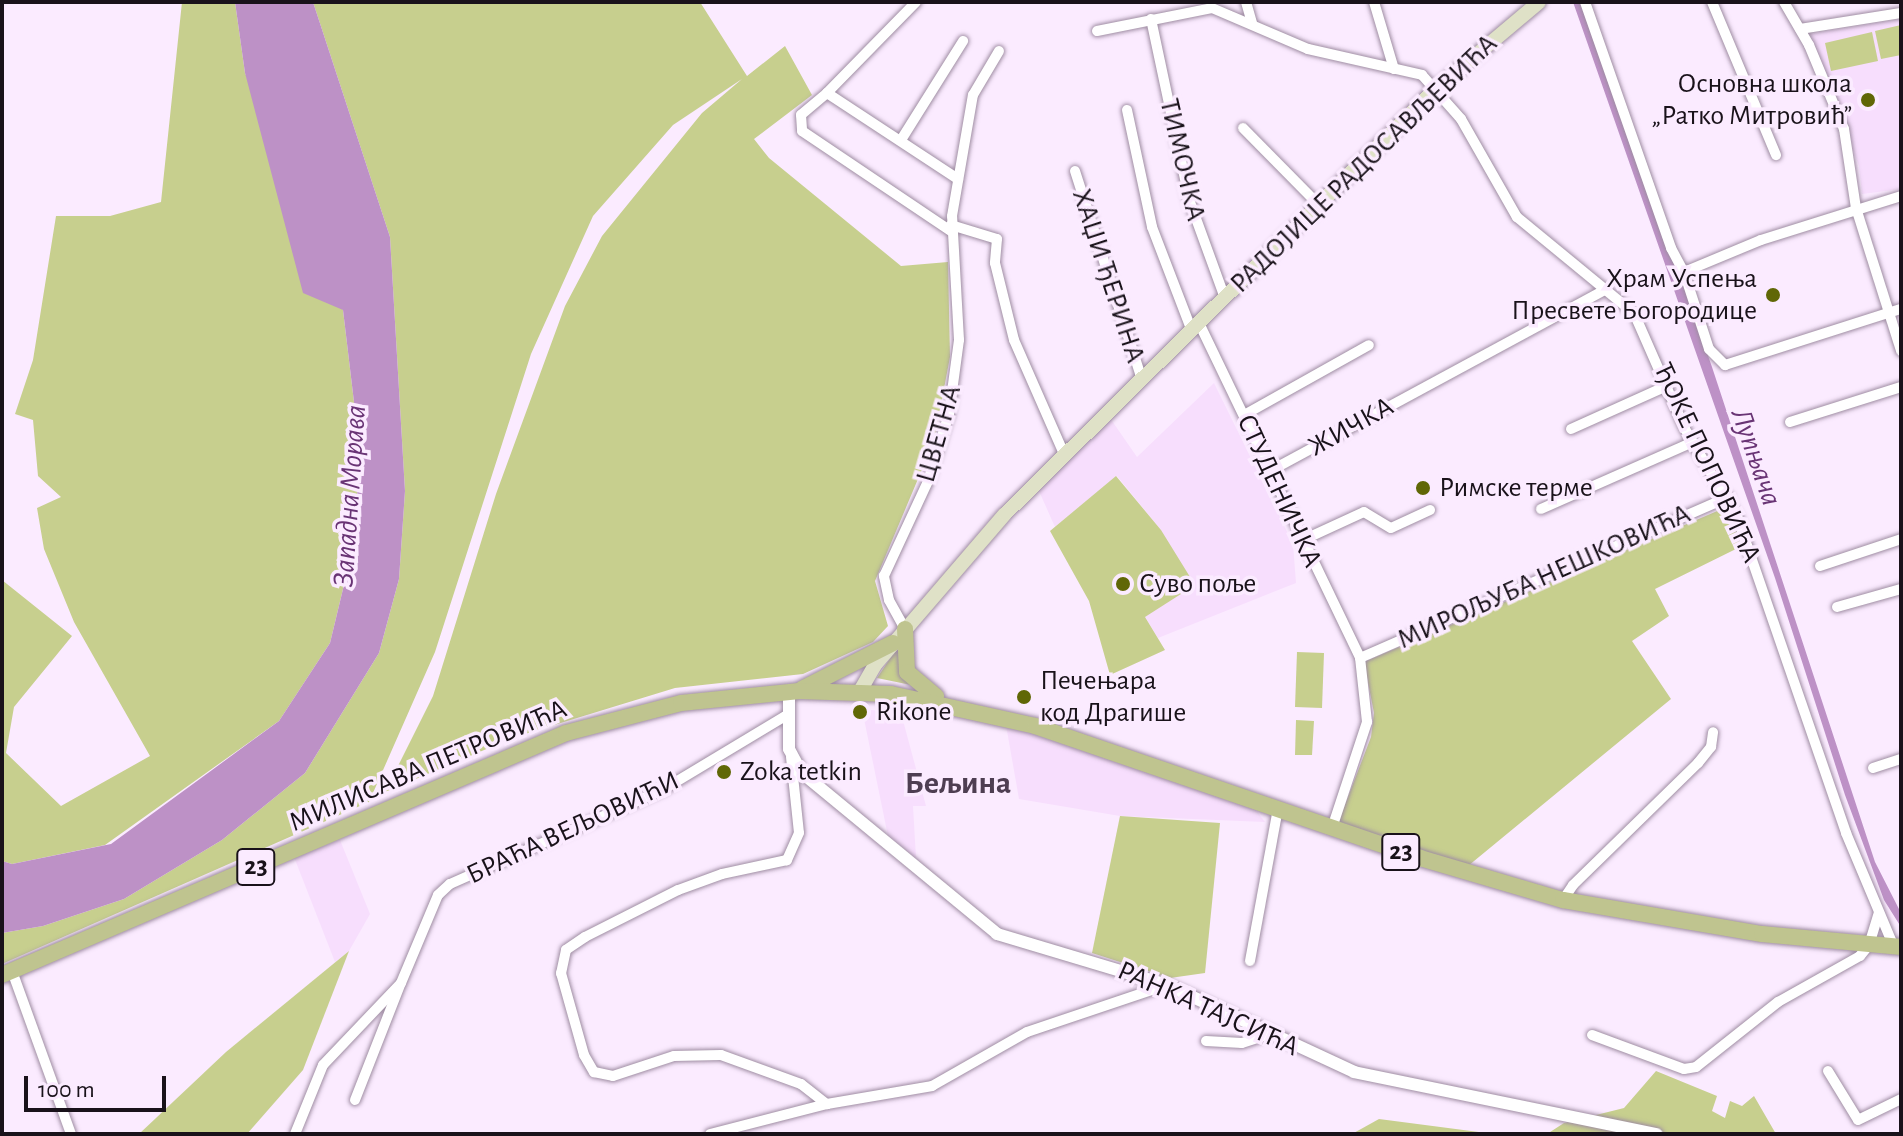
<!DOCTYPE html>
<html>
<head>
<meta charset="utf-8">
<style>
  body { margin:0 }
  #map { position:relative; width:1903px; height:1136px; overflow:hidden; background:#fbebff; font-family:"Alegreya Sans",sans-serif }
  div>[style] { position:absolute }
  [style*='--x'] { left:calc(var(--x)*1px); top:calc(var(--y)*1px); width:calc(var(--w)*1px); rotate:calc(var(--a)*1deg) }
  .built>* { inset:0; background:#f7defd }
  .green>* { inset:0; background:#c7cf8e }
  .water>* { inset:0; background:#bd91c6 }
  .roads { filter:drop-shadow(0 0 2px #9f8da3) drop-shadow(0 0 2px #9f8da3) }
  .minor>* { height:10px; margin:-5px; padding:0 5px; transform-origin:5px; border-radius:5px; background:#fff }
  .tertiary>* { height:12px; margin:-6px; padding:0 6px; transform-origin:6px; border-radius:6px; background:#fff }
  .secondary>* { height:14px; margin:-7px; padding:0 7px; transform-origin:7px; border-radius:7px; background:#dfe1c7 }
  .primary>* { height:16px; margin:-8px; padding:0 8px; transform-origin:8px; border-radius:8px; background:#bfc48f }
  .dots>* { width:22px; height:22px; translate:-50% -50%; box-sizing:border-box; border:4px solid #fbebff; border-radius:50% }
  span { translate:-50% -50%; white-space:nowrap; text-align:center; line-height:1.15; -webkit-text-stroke:7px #fbebff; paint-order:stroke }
  .shield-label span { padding:2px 6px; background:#fbebff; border:2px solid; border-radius:6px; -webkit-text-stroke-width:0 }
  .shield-label { font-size:26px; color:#19121a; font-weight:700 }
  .poi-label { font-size:28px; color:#19121a }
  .right { translate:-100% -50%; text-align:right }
  .left { translate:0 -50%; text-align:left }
  .street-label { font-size:28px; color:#19121a }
  .water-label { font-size:30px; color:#693475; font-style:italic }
  .quarter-label { font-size:32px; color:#4e3e52; font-weight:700 }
  .frame { position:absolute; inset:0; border:4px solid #19121a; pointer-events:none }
  .scale { position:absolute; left:24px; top:1076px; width:142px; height:36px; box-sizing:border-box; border:4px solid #19121a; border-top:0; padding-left:10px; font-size:24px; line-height:28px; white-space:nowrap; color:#19121a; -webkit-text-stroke:6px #fbebff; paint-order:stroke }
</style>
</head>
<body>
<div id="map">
  <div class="built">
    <i style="clip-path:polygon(1901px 19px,1901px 189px,1862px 194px,1859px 166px,1810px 34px)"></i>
    <i style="clip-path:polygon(1214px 383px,1293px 544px,1296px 583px,1158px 638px,1145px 617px,1161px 530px,1117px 476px,1055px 527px,1039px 491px,1110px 418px,1137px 457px)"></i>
    <i style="clip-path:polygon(862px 709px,901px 713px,926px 806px,913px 806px,916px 858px,888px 836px)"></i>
    <i style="clip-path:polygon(1006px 725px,1256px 810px,1265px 822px,1120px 816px,1019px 799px)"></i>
    <i style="clip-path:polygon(340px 840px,370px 914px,349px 951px,335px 962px,294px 857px)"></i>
  </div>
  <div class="green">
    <i style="clip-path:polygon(182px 2px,235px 2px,245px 73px,343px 310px,359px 444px,356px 535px,330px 643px,279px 721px,105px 845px,12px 864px,2px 861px,2px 580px,72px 636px,14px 707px,6px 753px,61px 806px,150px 756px,74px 622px,44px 549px,37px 508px,61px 497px,38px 476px,33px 420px,15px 414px,33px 360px,56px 216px,110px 216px,161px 202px)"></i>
    <i style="clip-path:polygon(313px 2px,700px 2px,747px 76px,785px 46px,812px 95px,754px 139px,769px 158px,901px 266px,948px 262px,950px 357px,934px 441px,875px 581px,888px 626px,873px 642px,803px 674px,675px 688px,515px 737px,385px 792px,433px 696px,496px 494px,565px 306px,602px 236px,702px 113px,742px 79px,673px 125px,593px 216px,531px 354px,435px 652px,369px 802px,2px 964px,2px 933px,43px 926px,124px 899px,222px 840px,305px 773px,379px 653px,399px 579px,405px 491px,390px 237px)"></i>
    <i style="clip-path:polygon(1901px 25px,1901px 55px,1881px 59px,1875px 31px)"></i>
    <i style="clip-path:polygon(1872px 32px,1878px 61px,1831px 71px,1825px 43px)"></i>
    <i style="clip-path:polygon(1116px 476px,1161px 530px,1195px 585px,1145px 617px,1165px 650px,1110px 675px,1089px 601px,1050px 531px)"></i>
    <i style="clip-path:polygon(1729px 506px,1742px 546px,1655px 589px,1669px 616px,1632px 641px,1671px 699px,1468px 866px,1338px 823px,1371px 737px,1374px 713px,1364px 662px)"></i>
    <i style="clip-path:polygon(897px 648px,903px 674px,911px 685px,877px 678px)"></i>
    <i style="clip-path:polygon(1297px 652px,1324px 653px,1322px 708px,1295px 707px)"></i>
    <i style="clip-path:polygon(1296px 720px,1314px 721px,1312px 755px,1295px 755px)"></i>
    <i style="clip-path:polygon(1120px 816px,1220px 823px,1205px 973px,1170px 978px,1092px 953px)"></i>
    <i style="clip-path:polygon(349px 951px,303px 1070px,247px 1134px,139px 1134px,226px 1052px)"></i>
    <i style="clip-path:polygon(1656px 1071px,1717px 1096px,1712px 1111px,1725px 1118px,1730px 1101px,1742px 1106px,1754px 1096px,1776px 1134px,1547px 1134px,1564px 1123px,1624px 1108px)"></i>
    <i style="clip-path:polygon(1379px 1119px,1494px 1134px,1352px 1134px)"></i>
  </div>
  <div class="water">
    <i style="clip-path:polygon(235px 2px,313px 2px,390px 237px,405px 491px,399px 579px,379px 653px,305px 773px,222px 840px,124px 899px,43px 926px,2px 933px,2px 861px,12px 864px,111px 844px,279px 721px,330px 643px,356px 535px,359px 444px,343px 310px,303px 293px,245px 73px)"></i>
    <i style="clip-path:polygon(1573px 2px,1584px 2px,1712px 367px,1875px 862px,1901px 913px,1901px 927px,1884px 900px,1845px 795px,1775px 578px)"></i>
  </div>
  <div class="roads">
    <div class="minor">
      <i style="--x:916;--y:2;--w:127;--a:134.4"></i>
      <i style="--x:827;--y:93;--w:157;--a:33.3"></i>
      <i style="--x:1246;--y:2;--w:22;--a:74"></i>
      <i style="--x:1374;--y:2;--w:70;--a:73.4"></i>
      <i style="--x:1585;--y:2;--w:261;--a:70.7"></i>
      <i style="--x:1671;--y:248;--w:27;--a:62"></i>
      <i style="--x:1712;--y:2;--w:166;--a:67.3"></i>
      <i style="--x:1784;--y:2;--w:50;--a:59.8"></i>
      <i style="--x:1809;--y:45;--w:91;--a:67.4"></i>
      <i style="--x:1844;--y:129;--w:80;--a:81.4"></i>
      <i style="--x:1856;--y:208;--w:150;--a:72.5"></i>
      <i style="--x:1151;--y:19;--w:187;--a:78"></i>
      <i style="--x:1190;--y:202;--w:102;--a:70"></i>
      <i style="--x:1800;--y:29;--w:102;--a:-9"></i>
      <i style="--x:1097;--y:31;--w:117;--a:-11.3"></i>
      <i style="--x:1212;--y:8;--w:104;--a:23.1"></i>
      <i style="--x:1308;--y:49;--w:117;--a:12.8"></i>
      <i style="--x:1422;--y:75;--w:59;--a:48.4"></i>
      <i style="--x:1461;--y:119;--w:113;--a:60.3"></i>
      <i style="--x:1517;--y:217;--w:151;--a:39.4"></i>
      <i style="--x:1634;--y:313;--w:127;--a:66.3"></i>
      <i style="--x:1685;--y:429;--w:104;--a:59.5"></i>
      <i style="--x:1738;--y:519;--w:332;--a:71"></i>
      <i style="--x:1846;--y:833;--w:124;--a:67.2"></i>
      <i style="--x:827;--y:93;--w:34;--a:140"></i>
      <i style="--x:801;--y:115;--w:16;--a:86"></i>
      <i style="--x:802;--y:131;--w:179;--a:33.9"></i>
      <i style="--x:1127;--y:110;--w:120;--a:77.9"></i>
      <i style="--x:1152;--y:227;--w:111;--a:69"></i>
      <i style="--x:1243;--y:128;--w:108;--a:45.4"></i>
      <i style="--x:901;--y:140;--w:117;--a:-57.9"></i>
      <i style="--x:1075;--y:171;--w:219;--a:72.2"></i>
      <i style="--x:951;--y:225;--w:48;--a:16.9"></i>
      <i style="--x:997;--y:239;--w:24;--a:95"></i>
      <i style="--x:995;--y:263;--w:79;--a:76.1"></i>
      <i style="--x:1014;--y:340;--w:124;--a:66.3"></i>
      <i style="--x:1684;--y:272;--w:81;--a:72"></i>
      <i style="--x:1709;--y:349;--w:23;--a:45"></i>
      <i style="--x:1725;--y:365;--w:185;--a:-17.7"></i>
      <i style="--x:1684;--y:272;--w:83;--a:-22.6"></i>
      <i style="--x:1761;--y:240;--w:147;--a:-17.4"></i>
      <i style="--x:1199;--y:323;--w:372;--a:64.3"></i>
      <i style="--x:1244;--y:415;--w:143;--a:-29.2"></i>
      <i style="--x:1790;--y:422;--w:116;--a:-17.5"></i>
      <i style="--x:1571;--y:429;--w:107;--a:-24.2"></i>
      <i style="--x:1270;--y:471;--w:382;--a:-28.4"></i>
      <i style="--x:1541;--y:509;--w:166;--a:-23.8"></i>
      <i style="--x:1303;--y:540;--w:67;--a:-24.7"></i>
      <i style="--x:1364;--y:512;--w:31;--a:31"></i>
      <i style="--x:1391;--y:528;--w:43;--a:-24.8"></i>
      <i style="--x:1820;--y:566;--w:85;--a:-18.4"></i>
      <i style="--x:1837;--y:607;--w:66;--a:-15.7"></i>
      <i style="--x:905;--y:629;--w:33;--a:-119"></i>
      <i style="--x:889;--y:600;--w:25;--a:-102"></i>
      <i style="--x:884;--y:576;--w:105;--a:-65.1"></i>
      <i style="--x:928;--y:481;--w:70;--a:-72.6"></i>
      <i style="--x:949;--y:414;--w:75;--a:-82.3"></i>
      <i style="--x:959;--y:340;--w:124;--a:-93.2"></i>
      <i style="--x:952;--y:216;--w:123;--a:-80.2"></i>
      <i style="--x:973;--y:95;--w:51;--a:-59.4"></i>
      <i style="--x:1360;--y:658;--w:402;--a:-23.6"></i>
      <i style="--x:791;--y:757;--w:76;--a:84"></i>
      <i style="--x:799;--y:833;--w:30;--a:114"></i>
      <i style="--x:787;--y:860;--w:66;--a:167.8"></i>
      <i style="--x:722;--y:874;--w:47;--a:160"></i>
      <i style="--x:678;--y:890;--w:104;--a:153.2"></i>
      <i style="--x:585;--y:937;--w:23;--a:146"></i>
      <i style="--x:566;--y:950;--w:24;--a:102"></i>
      <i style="--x:561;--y:973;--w:85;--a:74.3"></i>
      <i style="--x:584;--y:1055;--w:20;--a:60"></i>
      <i style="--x:594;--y:1072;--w:19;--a:12"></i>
      <i style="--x:613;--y:1076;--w:64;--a:-18.2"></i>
      <i style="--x:674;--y:1056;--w:47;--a:-1.2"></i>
      <i style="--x:721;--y:1055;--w:85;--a:19.9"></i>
      <i style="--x:801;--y:1084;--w:33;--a:38"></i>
      <i style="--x:1873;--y:768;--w:29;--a:-18"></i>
      <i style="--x:1332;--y:828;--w:112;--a:-71.7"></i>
      <i style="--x:1367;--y:722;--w:64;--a:-96.2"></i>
      <i style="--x:1563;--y:900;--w:18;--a:-56"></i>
      <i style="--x:1573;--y:885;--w:175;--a:-44.3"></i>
      <i style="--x:1698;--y:763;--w:21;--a:-51"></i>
      <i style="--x:1711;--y:747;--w:15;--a:-82"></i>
      <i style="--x:1250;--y:961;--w:156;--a:-79.6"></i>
      <i style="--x:12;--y:971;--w:173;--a:70.1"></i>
      <i style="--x:1592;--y:1035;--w:98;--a:20.3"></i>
      <i style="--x:1684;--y:1069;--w:12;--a:-9"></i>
      <i style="--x:1696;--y:1067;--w:105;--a:-38.4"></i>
      <i style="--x:1778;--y:1002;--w:94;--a:-29.3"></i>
      <i style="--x:1860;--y:956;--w:14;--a:-51"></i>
      <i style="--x:1869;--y:945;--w:34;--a:-73"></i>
      <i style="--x:1206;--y:1041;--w:36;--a:3"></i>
      <i style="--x:1242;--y:1043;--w:29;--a:-18"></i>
      <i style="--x:1828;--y:1071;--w:57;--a:58.5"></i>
      <i style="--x:1858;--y:1120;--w:48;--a:-26"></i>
      <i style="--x:355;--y:1100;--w:123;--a:-68.6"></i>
      <i style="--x:295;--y:1134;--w:74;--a:-67.9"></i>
      <i style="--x:323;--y:1065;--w:113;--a:-46.4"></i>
      <i style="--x:401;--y:983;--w:95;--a:-67.2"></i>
      <i style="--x:438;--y:895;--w:16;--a:-43"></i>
      <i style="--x:450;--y:884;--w:234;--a:-23.9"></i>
      <i style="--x:664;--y:789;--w:144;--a:-31"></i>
      <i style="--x:710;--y:1134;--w:121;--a:-14.4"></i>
      <i style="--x:827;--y:1104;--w:107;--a:-9.7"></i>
      <i style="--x:932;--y:1086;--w:109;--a:-29.6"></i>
      <i style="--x:1027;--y:1032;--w:148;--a:-18.6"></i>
    </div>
    <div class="tertiary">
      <i style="--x:789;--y:691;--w:58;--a:90"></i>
      <i style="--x:789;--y:749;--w:27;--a:62"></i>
      <i style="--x:802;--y:773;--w:253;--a:39.5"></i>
      <i style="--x:997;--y:934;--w:177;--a:16.7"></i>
      <i style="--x:1167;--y:985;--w:206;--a:24.9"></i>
      <i style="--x:1354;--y:1072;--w:309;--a:11.6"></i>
    </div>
    <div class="secondary">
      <i style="--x:860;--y:691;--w:30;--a:-60"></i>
      <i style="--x:875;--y:665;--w:199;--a:-49.3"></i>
      <i style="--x:1005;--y:514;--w:607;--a:-44.6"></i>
      <i style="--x:1437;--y:88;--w:133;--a:-40.1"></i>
    </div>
    <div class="primary">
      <i style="--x:905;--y:629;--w:43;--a:87.3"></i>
      <i style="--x:907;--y:672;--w:38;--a:40"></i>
      <i style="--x:802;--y:689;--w:102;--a:-26.8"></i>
      <i style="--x:2;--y:975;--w:614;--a:-23.22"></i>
      <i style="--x:566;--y:733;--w:119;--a:-14.6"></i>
      <i style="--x:681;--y:703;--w:119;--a:-5.8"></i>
      <i style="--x:799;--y:691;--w:92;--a:1.9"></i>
      <i style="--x:891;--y:694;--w:148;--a:12.5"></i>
      <i style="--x:1035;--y:726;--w:407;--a:18.9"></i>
      <i style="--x:1420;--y:858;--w:149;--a:16.4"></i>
      <i style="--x:1563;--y:900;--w:202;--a:9.7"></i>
      <i style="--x:1762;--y:934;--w:140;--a:5.3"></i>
    </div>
  </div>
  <div class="dots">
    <i style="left:1868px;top:100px;background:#606706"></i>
    <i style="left:1773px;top:295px;background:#606706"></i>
    <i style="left:1423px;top:488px;background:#606706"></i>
    <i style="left:1123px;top:584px;background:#606706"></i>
    <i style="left:1024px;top:697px;background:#606706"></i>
    <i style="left:860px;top:712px;background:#606706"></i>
    <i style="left:724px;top:772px;background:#606706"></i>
  </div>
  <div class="shield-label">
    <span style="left:1401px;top:852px">23</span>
    <span style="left:256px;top:867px">23</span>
  </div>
  <div class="poi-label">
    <span class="right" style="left:1852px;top:100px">Основна школа<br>„Ратко Митровић”</span>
    <span class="right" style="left:1757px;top:295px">Храм Успења<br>Пресвете Богородице</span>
    <span class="left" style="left:1439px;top:488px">Римске терме</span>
    <span class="left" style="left:1139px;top:584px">Суво поље</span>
    <span class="left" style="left:1040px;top:697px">Печењара<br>код Драгише</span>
    <span class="left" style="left:876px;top:712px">Rikone</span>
    <span class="left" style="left:740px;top:772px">Zoka tetkin</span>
  </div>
  <div class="street-label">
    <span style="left:1182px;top:160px;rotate:77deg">ТИМОЧКА</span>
    <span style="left:1364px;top:164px;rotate:-44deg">РАДОЈИЦЕ РАДОСАВЉЕВИЋА</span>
    <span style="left:1108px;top:276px;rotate:72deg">ХАЏИ ЂЕРИНА</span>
    <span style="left:1351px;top:427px;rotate:-29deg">ЖИЧКА</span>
    <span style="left:939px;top:434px;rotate:-74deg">ЦВЕТНА</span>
    <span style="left:1707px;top:463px;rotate:65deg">ЂОКЕ ПОПОВИЋА</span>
    <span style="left:1279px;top:491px;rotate:65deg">СТУДЕНИЧКА</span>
    <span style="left:1544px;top:577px;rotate:-24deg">МИРОЉУБА НЕШКОВИЋА</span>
    <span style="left:428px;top:766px;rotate:-23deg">МИЛИСАВА ПЕТРОВИЋА</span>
    <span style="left:573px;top:828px;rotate:-25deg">БРАЋА ВЕЉОВИЋИ</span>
    <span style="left:1208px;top:1009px;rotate:24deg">РАНКА ТАЈСИЋА</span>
  </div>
  <div class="water-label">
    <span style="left:1756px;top:457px;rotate:71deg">Лупњача</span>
    <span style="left:350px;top:496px;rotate:-86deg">Западна Морава</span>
  </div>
  <div class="quarter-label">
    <span style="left:958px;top:783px">Бељина</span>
  </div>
  <div class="frame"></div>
  <div class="scale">100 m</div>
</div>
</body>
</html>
